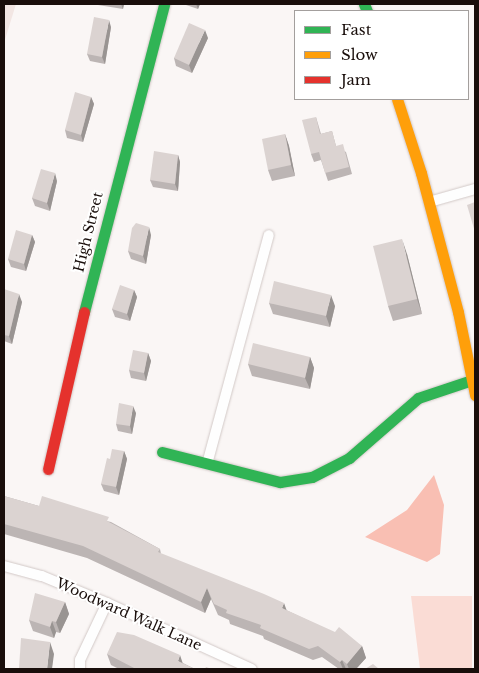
<!DOCTYPE html>
<html>
<head>
<meta charset="utf-8">
<style>
  body { margin:0 }
  #map { position:relative; width:479px; height:673px; overflow:hidden; background:#faf6f5; font-family:"Libre Baskerville",serif }
  div>[style] { position:absolute }
  [style*='--x'] { left:calc(var(--x)*1px); top:calc(var(--y)*1px); width:calc(var(--w)*1px); rotate:calc(var(--a)*1deg) }
  .built>* { inset:0; background:#f2e6e3 }
  .green>* { inset:0; background:#fadcd5 }
  .water>* { inset:0; background:#f9bfb3 }
  .roads { filter:drop-shadow(0 0 1px #d2c9c7) drop-shadow(0 0 1px #d2c9c7) }
  .street>* { height:10px; margin:-5px; padding:0 5px; transform-origin:5px; border-radius:5px; background:#fefefe }
  .fast>* { height:11px; margin:-5.5px; padding:0 5.5px; transform-origin:5.5px; border-radius:5.5px; background:#30b455 }
  .slow>* { height:11px; margin:-5.5px; padding:0 5.5px; transform-origin:5.5px; border-radius:5.5px; background:#ff9f0a }
  .jam>* { height:11px; margin:-5.5px; padding:0 5.5px; transform-origin:5.5px; border-radius:5.5px; background:#e5322d }
  .wall>* { inset:0; background:#bcb5b4 }
  .shaded-wall>* { inset:0; background:#999492 }
  .building>* { inset:0; background:#dbd3d1 }
  span { translate:-50% -50%; white-space:nowrap; text-align:center; line-height:1.15; -webkit-text-stroke:4px #fff; paint-order:stroke }
  .street-label { font-size:14px; color:#190e0b }
  .frame { position:absolute; inset:0; border:5px solid #190e0b; pointer-events:none }
  .legend { position:absolute; left:294px; top:10px; width:175px; height:90px; box-sizing:border-box; background:#fff; border:1px solid #a39f9d; margin:0; padding:6px 9px; list-style:none; font-size:15px; color:#190e0b }
  .legend li { display:flex; align-items:center; gap:10px; height:25px }
  .legend b { width:25px; border:1px solid #a39f9d }
</style>
</head>
<body>
<div id="map">
  <div class="built">
    <i style="clip-path:polygon(4px 4px,16px 4px,4px 43px)"></i>
  </div>
  <div class="green">
    <i style="clip-path:polygon(411px 596px,472px 596px,472px 669px,420px 669px)"></i>
  </div>
  <div class="water">
    <i style="clip-path:polygon(434px 475px,444px 505px,440px 554px,427px 562px,365px 537px,407px 510px)"></i>
  </div>
  <div class="roads">
    <div class="street">
      <i style="--x:429;--y:202;--w:48;--a:-15.8"></i>
      <i style="--x:207;--y:464;--w:237;--a:-74.9"></i>
      <i style="--x:4;--y:566;--w:39;--a:15"></i>
      <i style="--x:42;--y:576;--w:70;--a:22.6"></i>
      <i style="--x:107;--y:603;--w:159;--a:24.5"></i>
      <i style="--x:80;--y:669;--w:9;--a:-90"></i>
      <i style="--x:80;--y:660;--w:63;--a:-64.7"></i>
    </div>
    <div class="fast">
      <i style="--x:364;--y:4;--w:8;--a:67"></i>
      <i style="--x:84;--y:312;--w:318;--a:-75.4"></i>
      <i style="--x:162;--y:452;--w:122;--a:14.3"></i>
      <i style="--x:280;--y:482;--w:32;--a:-9"></i>
      <i style="--x:312;--y:477;--w:42;--a:-27.2"></i>
      <i style="--x:349;--y:458;--w:91;--a:-41"></i>
      <i style="--x:418;--y:398;--w:60;--a:-18.4"></i>
    </div>
    <div class="slow">
      <i style="--x:397;--y:99;--w:78;--a:72"></i>
      <i style="--x:421;--y:173;--w:144;--a:75.1"></i>
      <i style="--x:458;--y:312;--w:85;--a:78.4"></i>
    </div>
    <div class="jam">
      <i style="--x:48;--y:469;--w:161;--a:-77.1"></i>
    </div>
  </div>
  <div class="wall">
    <i style="clip-path:polygon(98px 4px,124px 4px,123px 9px,98px 5px)"></i>
    <i style="clip-path:polygon(183px 4px,200px 4px,198px 9px)"></i>
    <i style="clip-path:polygon(111px 27px,105px 64px,90px 61px,87px 54px)"></i>
    <i style="clip-path:polygon(208px 38px,192px 73px,176px 66px,174px 58px)"></i>
    <i style="clip-path:polygon(91px 97px,94px 104px,83px 142px,67px 138px,65px 130px)"></i>
    <i style="clip-path:polygon(316px 117px,321px 134px,332px 131px,336px 146px,346px 152px,352px 174px,328px 181px,321px 160px,314px 162px,311px 154px)"></i>
    <i style="clip-path:polygon(285px 134px,289px 146px,295px 176px,272px 181px,268px 170px)"></i>
    <i style="clip-path:polygon(178px 155px,180px 162px,178px 191px,153px 187px,150px 180px)"></i>
    <i style="clip-path:polygon(57px 181px,50px 211px,35px 206px,32px 198px)"></i>
    <i style="clip-path:polygon(32px 235px,35px 242px,26px 271px,11px 267px,8px 259px)"></i>
    <i style="clip-path:polygon(151px 235px,146px 264px,131px 259px,128px 251px)"></i>
    <i style="clip-path:polygon(407px 254px,422px 314px,393px 321px,388px 306px)"></i>
    <i style="clip-path:polygon(4px 289px,22px 302px,12px 344px,4px 341px)"></i>
    <i style="clip-path:polygon(134px 290px,137px 297px,130px 321px,115px 317px,112px 309px)"></i>
    <i style="clip-path:polygon(269px 303px,335px 306px,330px 327px,273px 314px)"></i>
    <i style="clip-path:polygon(148px 353px,151px 361px,146px 381px,131px 378px,129px 370px)"></i>
    <i style="clip-path:polygon(310px 357px,314px 368px,310px 389px,252px 376px,248px 364px)"></i>
    <i style="clip-path:polygon(136px 413px,132px 434px,118px 431px,116px 424px)"></i>
    <i style="clip-path:polygon(124px 451px,127px 459px,119px 495px,104px 491px,101px 484px)"></i>
    <i style="clip-path:polygon(4px 496px,39px 506px,111px 522px,160px 549px,161px 554px,286px 610px,362px 646px,366px 658px,356px 669px,339px 669px,322px 657px,313px 660px,264px 639px,263px 636px,230px 624px,229px 620px,218px 615px,211px 599px,205px 613px,87px 558px,4px 534px)"></i>
    <i style="clip-path:polygon(65px 602px,69px 614px,60px 633px,56px 632px,54px 638px,33px 631px,29px 620px)"></i>
    <i style="clip-path:polygon(107px 654px,183px 663px,195px 669px,119px 669px,111px 665px)"></i>
  </div>
  <div class="shaded-wall">
    <i style="clip-path:polygon(121px 4px,124px 4px,123px 9px)"></i>
    <i style="clip-path:polygon(196px 4px,200px 4px,198px 9px)"></i>
    <i style="clip-path:polygon(109px 20px,111px 27px,105px 64px,102px 57px)"></i>
    <i style="clip-path:polygon(205px 30px,208px 38px,192px 73px,189px 65px)"></i>
    <i style="clip-path:polygon(91px 97px,94px 104px,83px 142px,81px 135px)"></i>
    <i style="clip-path:polygon(285px 134px,289px 146px,295px 176px,291px 165px)"></i>
    <i style="clip-path:polygon(178px 155px,180px 162px,178px 191px,175px 184px)"></i>
    <i style="clip-path:polygon(55px 173px,57px 181px,50px 211px,47px 203px)"></i>
    <i style="clip-path:polygon(149px 227px,151px 235px,146px 264px,143px 256px)"></i>
    <i style="clip-path:polygon(32px 235px,35px 242px,26px 271px,24px 264px)"></i>
    <i style="clip-path:polygon(402px 239px,407px 254px,422px 314px,417px 299px)"></i>
    <i style="clip-path:polygon(134px 290px,137px 297px,130px 321px,127px 314px)"></i>
    <i style="clip-path:polygon(19px 294px,22px 302px,12px 344px,9px 336px)"></i>
    <i style="clip-path:polygon(331px 295px,335px 306px,330px 327px,326px 316px)"></i>
    <i style="clip-path:polygon(148px 353px,151px 361px,146px 381px,144px 373px)"></i>
    <i style="clip-path:polygon(310px 357px,314px 368px,310px 389px,305px 378px)"></i>
    <i style="clip-path:polygon(133px 406px,136px 413px,132px 434px,130px 426px)"></i>
    <i style="clip-path:polygon(124px 451px,127px 459px,119px 495px,116px 487px)"></i>
    <i style="clip-path:polygon(207px 588px,211px 599px,205px 613px,201px 602px)"></i>
    <i style="clip-path:polygon(65px 602px,69px 614px,60px 633px,56px 622px)"></i>
    <i style="clip-path:polygon(284px 603px,288px 614px,282px 608px)"></i>
    <i style="clip-path:polygon(52px 621px,56px 632px,54px 638px,50px 627px)"></i>
    <i style="clip-path:polygon(50px 642px,54px 654px,52px 669px,47px 669px)"></i>
    <i style="clip-path:polygon(362px 646px,366px 658px,356px 669px,349px 669px,347px 664px)"></i>
    <i style="clip-path:polygon(180px 655px,184px 667px,178px 661px)"></i>
    <i style="clip-path:polygon(342px 660px,346px 669px,343px 669px,340px 662px)"></i>
  </div>
  <div class="building">
    <i style="clip-path:polygon(94px 17px,109px 20px,102px 57px,87px 54px)"></i>
    <i style="clip-path:polygon(189px 23px,205px 30px,189px 65px,174px 58px)"></i>
    <i style="clip-path:polygon(75px 92px,91px 97px,81px 135px,65px 130px)"></i>
    <i style="clip-path:polygon(316px 117px,320px 134px,332px 131px,336px 146px,343px 144px,349px 167px,325px 173px,319px 152px,311px 154px,302px 120px)"></i>
    <i style="clip-path:polygon(285px 134px,291px 165px,268px 170px,262px 139px)"></i>
    <i style="clip-path:polygon(154px 151px,178px 155px,175px 184px,150px 180px)"></i>
    <i style="clip-path:polygon(41px 169px,55px 173px,47px 203px,32px 198px)"></i>
    <i style="clip-path:polygon(475px 202px,475px 232px,467px 205px)"></i>
    <i style="clip-path:polygon(136px 223px,149px 227px,143px 256px,128px 251px,132px 228px)"></i>
    <i style="clip-path:polygon(16px 230px,32px 235px,24px 264px,8px 259px)"></i>
    <i style="clip-path:polygon(402px 239px,417px 299px,388px 306px,373px 246px)"></i>
    <i style="clip-path:polygon(274px 281px,331px 295px,326px 316px,269px 303px)"></i>
    <i style="clip-path:polygon(120px 285px,134px 290px,127px 314px,112px 309px)"></i>
    <i style="clip-path:polygon(4px 289px,19px 294px,9px 336px,4px 335px)"></i>
    <i style="clip-path:polygon(253px 343px,310px 357px,305px 378px,248px 364px)"></i>
    <i style="clip-path:polygon(133px 350px,148px 353px,144px 373px,129px 370px)"></i>
    <i style="clip-path:polygon(119px 403px,133px 406px,130px 426px,116px 424px)"></i>
    <i style="clip-path:polygon(112px 449px,124px 451px,116px 487px,101px 484px,107px 458px,110px 459px)"></i>
    <i style="clip-path:polygon(4px 496px,39px 506px,42px 496px,109px 517px,107px 521px,160px 549px,158px 552px,264px 594px,284px 603px,282px 608px,335px 632px,339px 627px,362px 646px,347px 664px,342px 660px,340px 662px,318px 646px,309px 649px,260px 628px,261px 625px,226px 613px,227px 610px,214px 604px,207px 588px,201px 602px,83px 546px,4px 524px)"></i>
    <i style="clip-path:polygon(35px 593px,65px 602px,56px 622px,52px 621px,50px 627px,29px 620px)"></i>
    <i style="clip-path:polygon(117px 632px,134px 635px,180px 655px,178px 661px,195px 669px,136px 669px,107px 654px)"></i>
    <i style="clip-path:polygon(21px 638px,50px 642px,47px 669px,19px 669px)"></i>
    <i style="clip-path:polygon(373px 664px,379px 669px,365px 669px)"></i>
    <i style="clip-path:polygon(206px 667px,212px 669px,205px 669px)"></i>
  </div>
  <div class="street-label">
    <span style="left:88px;top:232px;rotate:-76deg">High Street</span>
    <span style="left:129px;top:614px;rotate:24deg">Woodward Walk Lane</span>
  </div>
  <div class="frame"></div>
  <ul class="legend">
  <li><b style="height:6px;background:#30b455"></b>Fast</li>
  <li><b style="height:6px;background:#ff9f0a"></b>Slow</li>
  <li><b style="height:6px;background:#e5322d"></b>Jam</li>
  </ul>
</div>
</body>
</html>
